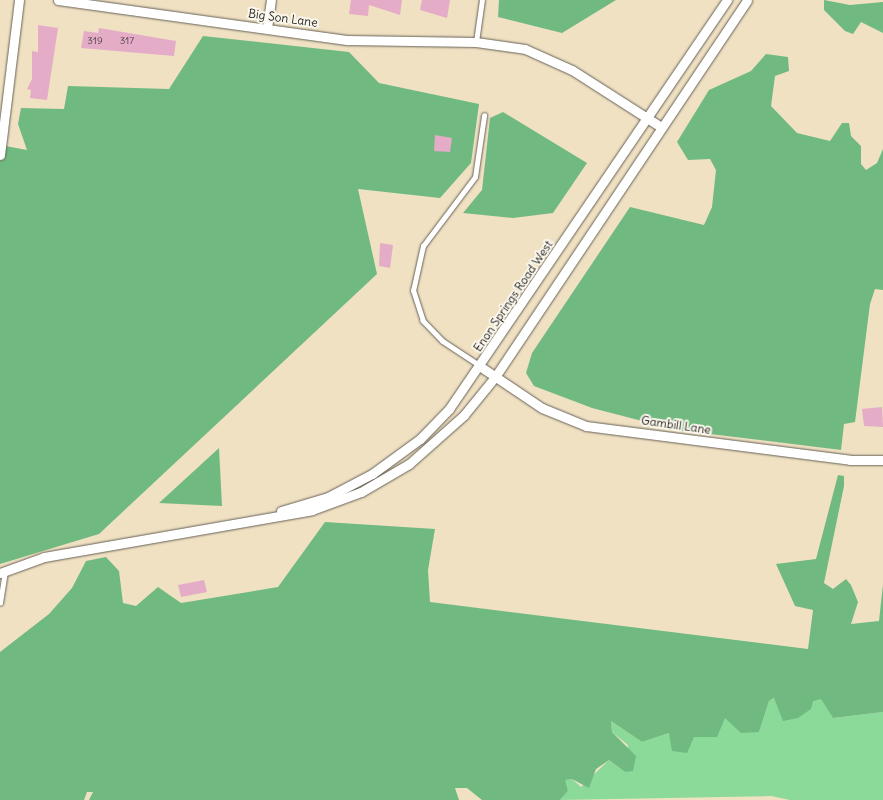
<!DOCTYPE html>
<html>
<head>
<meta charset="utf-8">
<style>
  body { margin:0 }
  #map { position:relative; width:883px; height:800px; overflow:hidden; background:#f0e1c3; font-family:Delius,sans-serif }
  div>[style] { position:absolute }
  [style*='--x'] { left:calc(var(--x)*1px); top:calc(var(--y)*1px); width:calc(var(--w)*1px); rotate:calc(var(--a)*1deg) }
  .green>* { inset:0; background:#8bda99 }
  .forest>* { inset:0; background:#70ba81 }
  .building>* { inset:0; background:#e4acc7 }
  .roads { filter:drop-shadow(0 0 1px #666156) drop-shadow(0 0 1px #666156) }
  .lane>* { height:4.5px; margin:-2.25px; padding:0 2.25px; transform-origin:2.25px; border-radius:2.25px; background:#fff }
  .street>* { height:9px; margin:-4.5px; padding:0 4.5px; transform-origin:4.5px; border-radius:4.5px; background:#fff }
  span { translate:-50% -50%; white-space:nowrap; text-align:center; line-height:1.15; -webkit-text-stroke:4px #fbf7ec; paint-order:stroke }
  .number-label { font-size:10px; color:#4e4047 }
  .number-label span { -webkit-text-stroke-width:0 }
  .street-label { font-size:12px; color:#1c1c1c }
</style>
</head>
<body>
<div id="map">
  <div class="green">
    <i style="clip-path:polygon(775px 698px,822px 699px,833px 718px,883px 712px,883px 800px,790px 800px,771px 796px,560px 800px,568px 791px,564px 780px,572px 779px,581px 787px,609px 760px,625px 772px,628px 745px,612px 732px,611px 721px,642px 742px,669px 733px,694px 736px,725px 718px,759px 732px,769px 701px)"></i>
  </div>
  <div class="forest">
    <i style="clip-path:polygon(499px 0,616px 0,562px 33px,498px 17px)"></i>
    <i style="clip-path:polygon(824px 0,850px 5px,883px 2px,883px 33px,861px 22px,853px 34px,845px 31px,824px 10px)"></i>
    <i style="clip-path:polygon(203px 36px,349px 52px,379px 83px,479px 104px,471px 163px,440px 198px,358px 189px,377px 274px,99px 534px,0 564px,0 145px,27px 150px,18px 124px,21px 108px,64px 109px,68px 86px,169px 89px)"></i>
    <i style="clip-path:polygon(766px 54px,788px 57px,789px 71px,775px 76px,771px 106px,797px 133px,830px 141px,842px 123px,849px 123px,851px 136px,861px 146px,861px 164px,866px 170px,877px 163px,883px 149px,883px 290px,875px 289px,870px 304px,855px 422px,844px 424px,841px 450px,677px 430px,592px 408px,534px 386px,526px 373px,532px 353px,630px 207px,704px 225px,712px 207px,716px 170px,710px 159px,688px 160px,677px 142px,709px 90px,751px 71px)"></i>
    <i style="clip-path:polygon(503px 112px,587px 163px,553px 213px,513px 218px,463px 213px,482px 190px,490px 118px)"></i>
    <i style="clip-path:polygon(219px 448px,222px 506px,159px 503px)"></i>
    <i style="clip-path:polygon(838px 475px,844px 476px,844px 486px,824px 583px,833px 589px,846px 579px,851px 585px,858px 602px,851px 624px,879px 621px,883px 584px,883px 712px,833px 718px,821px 699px,813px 701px,811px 709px,798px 718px,783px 721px,774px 698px,769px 701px,759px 732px,741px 733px,725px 718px,717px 737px,694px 737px,687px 753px,672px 751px,669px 733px,642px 742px,611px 721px,612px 732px,636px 756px,633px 771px,625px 772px,609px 760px,596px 769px,589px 788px,572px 779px,565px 780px,568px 791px,560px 800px,482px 800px,467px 788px,455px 788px,459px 800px,89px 800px,93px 792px,87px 792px,84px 800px,0 800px,0 652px,49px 614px,72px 588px,86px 561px,106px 557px,119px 571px,123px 603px,136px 606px,158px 587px,181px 603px,278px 587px,325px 522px,435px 529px,428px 570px,430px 602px,808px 649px,813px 610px,795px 606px,776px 564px,816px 559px)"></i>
  </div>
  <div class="building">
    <i style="clip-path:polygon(351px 0,402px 0,400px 15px,369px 5px,368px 16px,349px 14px)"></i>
    <i style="clip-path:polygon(422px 0,450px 0,447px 18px,420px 10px)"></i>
    <i style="clip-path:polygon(38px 25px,58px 28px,47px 100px,30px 98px,31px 90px,27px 89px,32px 79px,32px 51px,38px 52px)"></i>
    <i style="clip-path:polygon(99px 28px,176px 41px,174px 56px,81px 48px,84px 31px,98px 33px)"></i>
    <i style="clip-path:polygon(435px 135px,452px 138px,450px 152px,434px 151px)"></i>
    <i style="clip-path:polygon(380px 243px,393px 245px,390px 268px,379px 266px)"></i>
    <i style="clip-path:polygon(882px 407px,883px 427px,864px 426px,862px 409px)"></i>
    <i style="clip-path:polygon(204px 580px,207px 592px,181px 597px,178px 585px)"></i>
  </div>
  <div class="roads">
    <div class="lane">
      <i style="--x:476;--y:42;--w:42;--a:-81.9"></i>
      <i style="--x:480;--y:366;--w:45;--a:-146.7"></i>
      <i style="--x:442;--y:341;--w:28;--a:-134"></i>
      <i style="--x:423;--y:321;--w:32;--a:-108"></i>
      <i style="--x:413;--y:291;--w:46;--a:-77.5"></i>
      <i style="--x:423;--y:246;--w:86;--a:-53"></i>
      <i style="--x:475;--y:177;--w:62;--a:-81.6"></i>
      <i style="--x:0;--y:603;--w:32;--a:-81"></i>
    </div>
    <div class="street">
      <i style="--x:58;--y:0;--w:293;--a:7.9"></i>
      <i style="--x:348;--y:40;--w:128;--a:0.9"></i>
      <i style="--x:476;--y:42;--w:49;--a:8.1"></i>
      <i style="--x:525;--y:49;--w:51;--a:24.1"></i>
      <i style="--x:572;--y:70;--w:106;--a:32.6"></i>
      <i style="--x:267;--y:28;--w:28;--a:-82"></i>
      <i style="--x:0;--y:155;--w:156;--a:-83"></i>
      <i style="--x:481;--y:367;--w:73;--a:33.9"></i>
      <i style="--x:542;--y:408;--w:48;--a:22.2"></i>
      <i style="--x:586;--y:426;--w:266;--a:7.3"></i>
      <i style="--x:850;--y:460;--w:33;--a:0"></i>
      <i style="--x:281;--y:511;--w:49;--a:-16.6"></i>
      <i style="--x:328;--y:497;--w:50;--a:-27.6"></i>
      <i style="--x:372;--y:474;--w:59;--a:-36.1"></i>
      <i style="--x:420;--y:439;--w:42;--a:-46"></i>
      <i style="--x:449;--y:409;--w:495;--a:-55.8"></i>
      <i style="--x:0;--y:573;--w:47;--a:-20"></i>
      <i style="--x:44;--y:557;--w:272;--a:-9.9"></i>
      <i style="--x:312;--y:510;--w:52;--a:-20.2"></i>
      <i style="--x:361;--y:492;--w:56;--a:-30.3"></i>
      <i style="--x:409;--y:464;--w:74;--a:-41.7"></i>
      <i style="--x:464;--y:415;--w:49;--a:-50.8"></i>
      <i style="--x:495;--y:377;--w:453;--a:-56.2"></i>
    </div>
  </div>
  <div class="number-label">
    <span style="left:95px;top:41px">319</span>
    <span style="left:127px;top:41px">317</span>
  </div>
  <div class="street-label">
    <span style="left:283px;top:18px;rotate:8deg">Big Son Lane</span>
    <span style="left:513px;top:296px;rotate:-56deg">Enon Springs Road West</span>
    <span style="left:676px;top:425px;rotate:8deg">Gambill Lane</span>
  </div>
</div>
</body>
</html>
